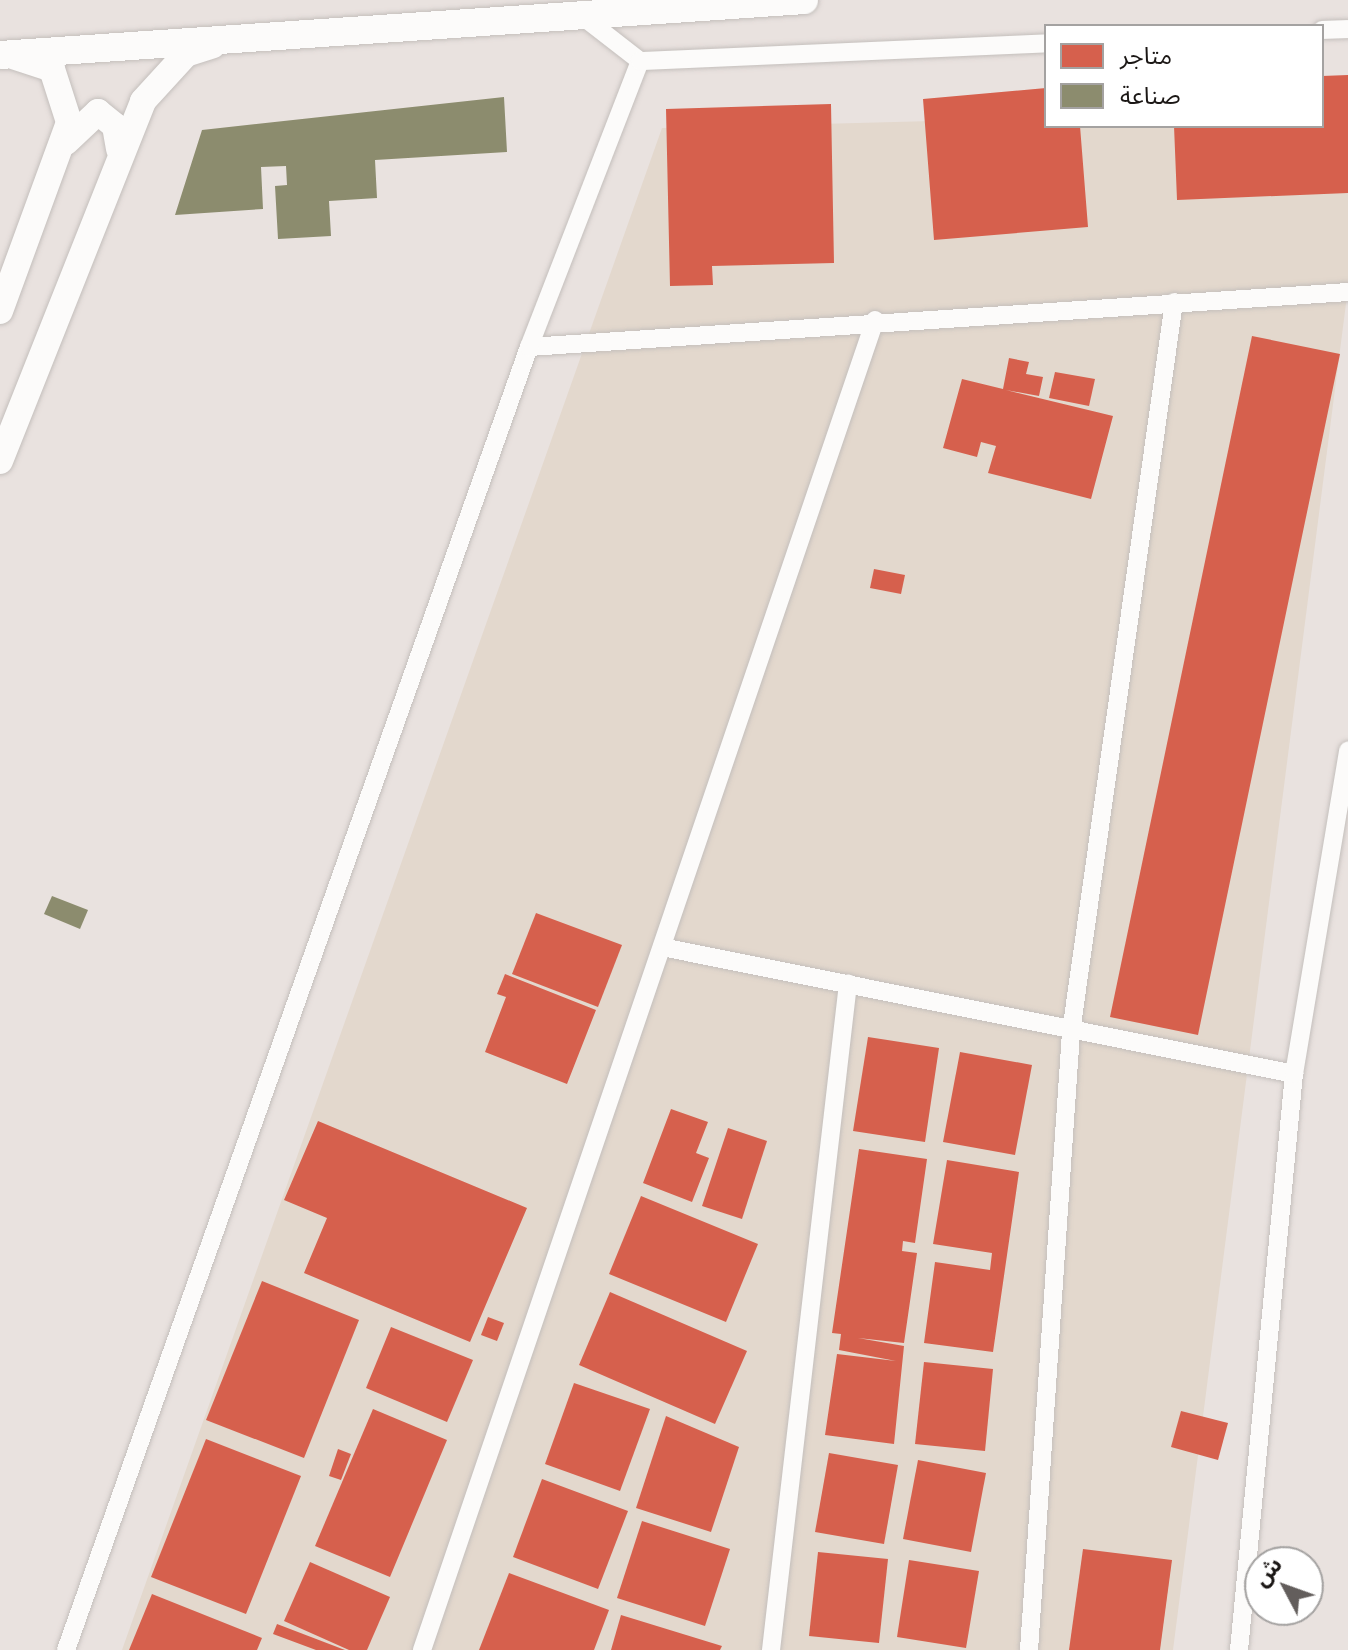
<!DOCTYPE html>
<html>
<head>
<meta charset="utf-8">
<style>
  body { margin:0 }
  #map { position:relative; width:1348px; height:1650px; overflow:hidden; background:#e9e2df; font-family:"Archivo Narrow","Noto Sans Arabic",sans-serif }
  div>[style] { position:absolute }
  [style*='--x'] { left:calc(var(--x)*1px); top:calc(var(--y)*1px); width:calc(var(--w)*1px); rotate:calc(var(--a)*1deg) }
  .commercial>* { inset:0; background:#e3d8cd }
  .shops>* { inset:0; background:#d6604d }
  .industry>* { inset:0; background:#8c8c6e }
  .roads { filter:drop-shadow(0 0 2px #c4bfbc) drop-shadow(0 0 2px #c4bfbc) }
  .street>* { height:18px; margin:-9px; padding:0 9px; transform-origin:9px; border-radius:9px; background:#fcfbfa }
  .secondary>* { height:26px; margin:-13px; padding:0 13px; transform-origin:13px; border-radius:13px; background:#fcfbfa }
  .primary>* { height:28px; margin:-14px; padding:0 14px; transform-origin:14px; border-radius:14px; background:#fcfbfa }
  span { translate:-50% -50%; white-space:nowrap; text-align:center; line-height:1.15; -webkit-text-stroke:8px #fff; paint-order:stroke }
  .legend { position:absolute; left:1044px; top:24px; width:280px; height:104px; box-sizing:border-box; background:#fff; border:2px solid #a4a2a1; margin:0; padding:10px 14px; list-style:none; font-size:24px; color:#1b1715 }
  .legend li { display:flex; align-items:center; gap:16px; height:40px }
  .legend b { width:40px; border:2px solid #a4a2a1 }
  .north { position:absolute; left:1244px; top:1546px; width:80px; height:80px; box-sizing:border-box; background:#fff; border:2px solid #a4a2a1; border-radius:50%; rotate:311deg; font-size:22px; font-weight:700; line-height:32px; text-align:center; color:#1b1715 }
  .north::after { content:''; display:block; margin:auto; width:28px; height:36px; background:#635e5c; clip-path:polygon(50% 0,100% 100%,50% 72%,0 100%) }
</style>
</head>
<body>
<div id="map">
  <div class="commercial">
    <i style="clip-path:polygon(1348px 109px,1348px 288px,1173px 1650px,122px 1650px,662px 128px,1046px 118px,1046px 126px,1322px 126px)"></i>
  </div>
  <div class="shops">
    <i style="clip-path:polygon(1348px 75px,1348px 193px,1177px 200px,1174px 126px,1322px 126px,1322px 76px)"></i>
    <i style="clip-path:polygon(1046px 88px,1046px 126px,1080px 126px,1088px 227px,934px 240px,923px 99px)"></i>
    <i style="clip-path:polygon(831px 104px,834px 263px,712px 266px,713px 285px,670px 286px,666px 109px)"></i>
    <i style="clip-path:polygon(1252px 336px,1340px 354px,1198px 1035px,1110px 1017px)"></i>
    <i style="clip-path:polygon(1009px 358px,1029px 362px,1026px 374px,1043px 377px,1039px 396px,1006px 390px,1113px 416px,1091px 499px,988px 473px,996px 446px,981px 442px,977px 457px,943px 448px,962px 379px,1003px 389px)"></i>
    <i style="clip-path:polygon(1055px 372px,1095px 379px,1089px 406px,1049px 398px)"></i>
    <i style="clip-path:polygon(874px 569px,905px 575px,901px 594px,870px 588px)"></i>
    <i style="clip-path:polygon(536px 913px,622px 945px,598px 1007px,512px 974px)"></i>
    <i style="clip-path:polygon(505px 974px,596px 1010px,567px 1084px,485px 1052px,506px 997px,497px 994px)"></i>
    <i style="clip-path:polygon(868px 1037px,939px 1048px,925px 1142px,853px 1131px)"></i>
    <i style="clip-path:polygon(960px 1052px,1032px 1065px,1015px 1155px,943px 1142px)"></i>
    <i style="clip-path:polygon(671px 1109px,708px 1122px,696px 1153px,709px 1158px,692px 1202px,643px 1183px)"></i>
    <i style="clip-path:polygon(318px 1121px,527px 1208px,470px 1342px,304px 1273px,327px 1218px,284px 1200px)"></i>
    <i style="clip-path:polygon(728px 1128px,767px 1141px,742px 1219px,702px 1206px)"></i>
    <i style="clip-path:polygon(859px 1149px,927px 1159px,915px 1243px,903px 1241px,902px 1251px,917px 1253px,904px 1343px,858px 1338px,904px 1346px,894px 1444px,825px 1435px,837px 1354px,896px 1361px,839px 1350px,841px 1334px,832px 1333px)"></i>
    <i style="clip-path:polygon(947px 1160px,1019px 1172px,993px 1352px,924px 1343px,935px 1262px,990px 1270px,992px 1253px,933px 1244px)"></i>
    <i style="clip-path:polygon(641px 1196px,758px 1244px,726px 1322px,609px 1274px)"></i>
    <i style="clip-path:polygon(262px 1281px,359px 1320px,304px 1458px,206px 1420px)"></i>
    <i style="clip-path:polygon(610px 1292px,747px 1351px,715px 1424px,579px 1365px)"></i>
    <i style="clip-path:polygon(488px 1317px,504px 1323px,497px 1341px,481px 1335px)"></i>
    <i style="clip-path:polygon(391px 1327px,473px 1360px,447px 1422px,366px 1388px)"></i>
    <i style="clip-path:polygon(924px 1362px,993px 1369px,985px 1451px,915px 1444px)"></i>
    <i style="clip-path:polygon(574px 1383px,650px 1409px,620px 1491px,545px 1464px)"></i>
    <i style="clip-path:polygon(373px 1409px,447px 1440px,390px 1577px,315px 1546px)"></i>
    <i style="clip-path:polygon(1181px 1411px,1228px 1423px,1218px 1460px,1171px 1447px)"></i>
    <i style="clip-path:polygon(666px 1416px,739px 1447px,711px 1532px,636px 1508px)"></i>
    <i style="clip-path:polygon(206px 1439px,301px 1476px,246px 1614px,151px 1577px)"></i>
    <i style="clip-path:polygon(338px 1449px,351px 1454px,341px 1480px,329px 1476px)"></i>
    <i style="clip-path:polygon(829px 1453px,898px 1465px,884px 1544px,815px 1532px)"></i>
    <i style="clip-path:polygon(918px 1460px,986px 1473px,971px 1552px,903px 1539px)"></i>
    <i style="clip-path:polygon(542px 1479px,628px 1511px,598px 1589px,513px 1557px)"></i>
    <i style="clip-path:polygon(642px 1521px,730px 1549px,705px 1626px,617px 1598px)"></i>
    <i style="clip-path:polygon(1083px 1549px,1172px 1560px,1160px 1650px,1069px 1650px)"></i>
    <i style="clip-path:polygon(818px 1552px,888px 1559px,879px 1643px,809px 1636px)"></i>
    <i style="clip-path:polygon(909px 1560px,979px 1571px,966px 1648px,897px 1637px)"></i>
    <i style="clip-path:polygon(310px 1562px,390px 1597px,367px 1650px,349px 1650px,284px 1621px)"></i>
    <i style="clip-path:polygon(509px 1573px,609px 1610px,594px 1650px,479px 1650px)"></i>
    <i style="clip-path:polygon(152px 1594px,262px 1638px,257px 1650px,129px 1650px)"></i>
    <i style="clip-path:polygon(621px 1615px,722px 1646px,720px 1650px,611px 1650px)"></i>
    <i style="clip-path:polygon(277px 1624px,345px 1650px,316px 1650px,273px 1634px)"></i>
  </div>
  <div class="industry">
    <i style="clip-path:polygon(504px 97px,507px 152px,375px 160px,377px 198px,329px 201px,331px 236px,278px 239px,275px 186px,287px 185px,286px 166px,261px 167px,263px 209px,175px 215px,202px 130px)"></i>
    <i style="clip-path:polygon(52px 896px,88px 910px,80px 929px,44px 914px)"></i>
  </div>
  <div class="roads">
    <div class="street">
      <i style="--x:582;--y:16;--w:73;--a:37.8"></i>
      <i style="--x:1322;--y:30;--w:26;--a:-2"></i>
      <i style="--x:529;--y:347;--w:821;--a:-3.84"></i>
      <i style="--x:662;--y:947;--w:645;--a:11.36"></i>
      <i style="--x:66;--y:1650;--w:1383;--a:-70.44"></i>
      <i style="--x:529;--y:347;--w:307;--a:-68.8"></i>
      <i style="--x:640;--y:61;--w:406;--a:-2.5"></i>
      <i style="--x:422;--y:1650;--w:1405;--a:-71.19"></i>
      <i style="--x:771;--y:1650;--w:671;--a:-83.41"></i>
      <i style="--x:1029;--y:1650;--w:619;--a:-86.11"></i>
      <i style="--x:1071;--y:1032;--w:737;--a:-81.97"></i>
      <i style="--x:1239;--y:1650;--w:579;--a:-84.55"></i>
      <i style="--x:1294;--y:1074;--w:328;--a:-80.5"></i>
    </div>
    <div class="secondary">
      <i style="--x:66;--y:142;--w:44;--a:-43.2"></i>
      <i style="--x:98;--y:112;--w:22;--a:39"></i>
      <i style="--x:115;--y:126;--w:23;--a:80"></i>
      <i style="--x:0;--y:311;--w:201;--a:-69.9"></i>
      <i style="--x:69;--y:122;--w:56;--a:-107.8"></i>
      <i style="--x:52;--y:69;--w:41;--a:-161.6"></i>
      <i style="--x:0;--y:461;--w:387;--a:-68.3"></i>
      <i style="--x:143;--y:101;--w:64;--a:-47.5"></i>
      <i style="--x:186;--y:54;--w:28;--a:-18"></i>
    </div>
    <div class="primary">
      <i style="--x:0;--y:55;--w:806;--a:-3.91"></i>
    </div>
  </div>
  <ul class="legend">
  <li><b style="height:22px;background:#d6604d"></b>متاجر</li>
  <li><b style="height:22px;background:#8c8c6e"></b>صناعة</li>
  </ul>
  <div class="north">ش</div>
</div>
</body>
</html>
